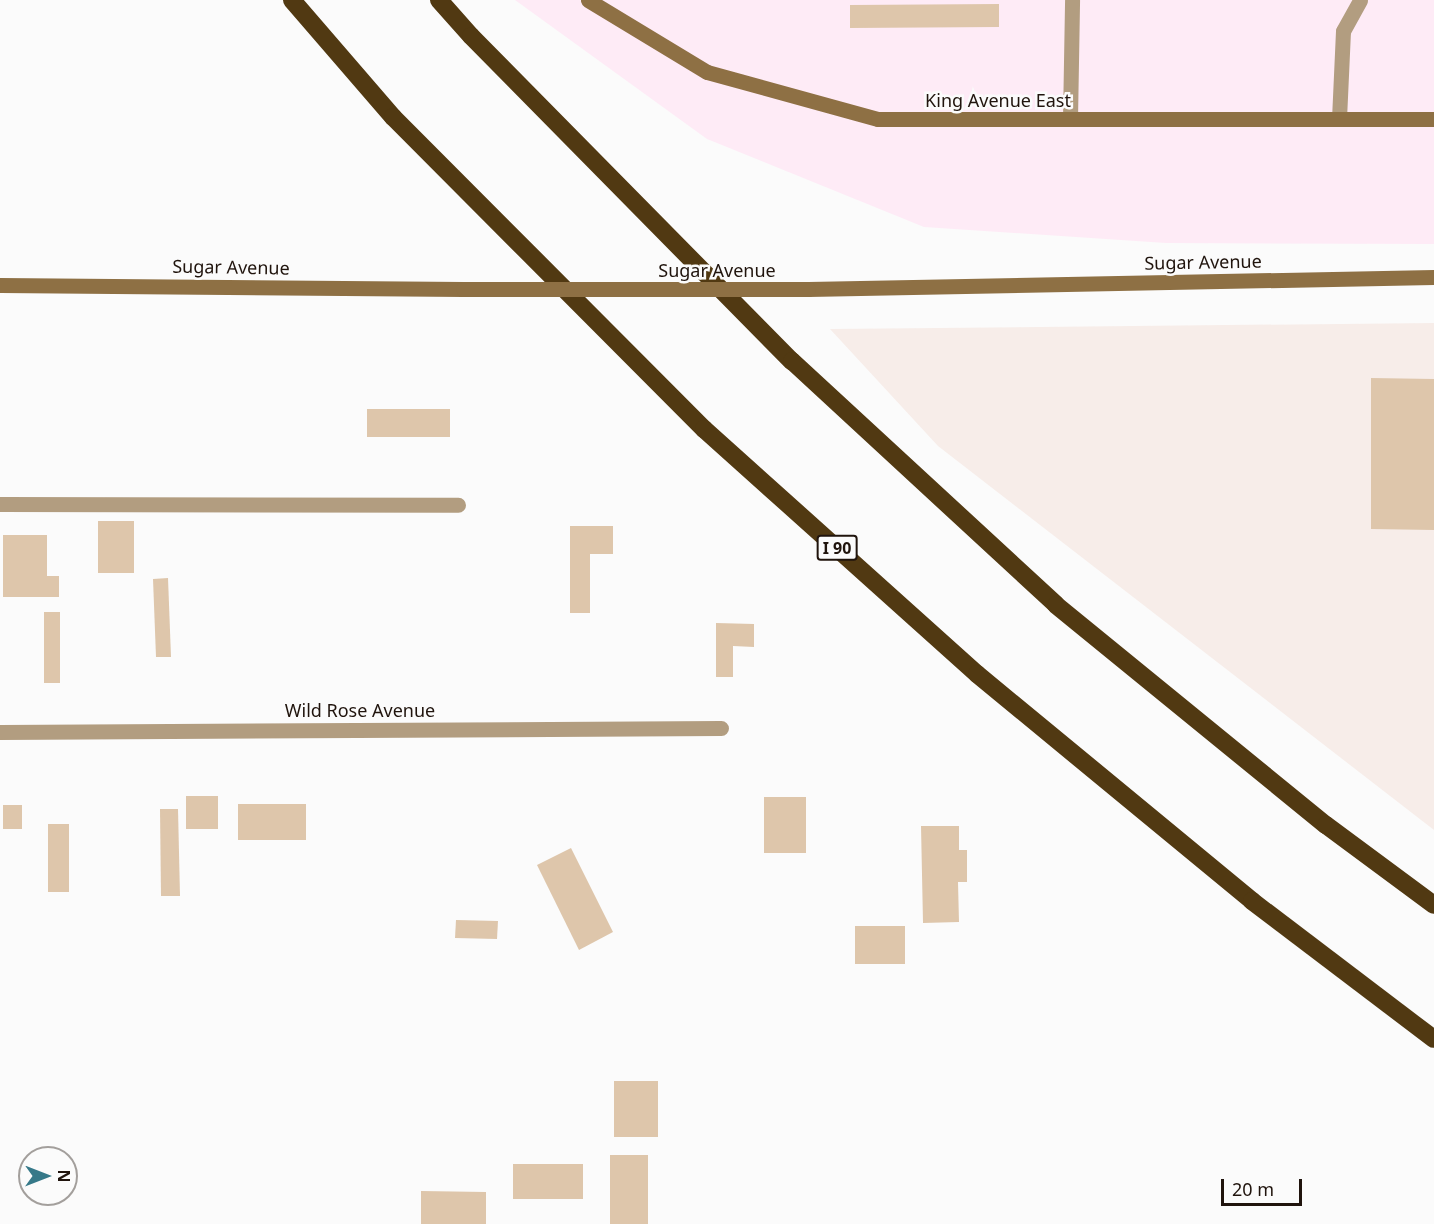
<!DOCTYPE html>
<html>
<head>
<meta charset="utf-8">
<style>
  body { margin:0 }
  #map { position:relative; width:1434px; height:1224px; overflow:hidden; background:#fbfbfb; font-family:"Noto Sans",sans-serif }
  div>[style] { position:absolute }
  [style*='--x'] { left:calc(var(--x)*1px); top:calc(var(--y)*1px); width:calc(var(--w)*1px); rotate:calc(var(--a)*1deg) }
  .commercial>* { inset:0; background:#feebf6 }
  .built>* { inset:0; background:#f7ede9 }
  .building>* { inset:0; background:#dec6ab }
  .lane>* { height:15px; margin:-7.5px; padding:0 7.5px; transform-origin:7.5px; border-radius:7.5px; background:#b29d80 }
  .street>* { height:15px; margin:-7.5px; padding:0 7.5px; transform-origin:7.5px; border-radius:7.5px; background:#b29d80 }
  .secondary>* { height:15px; margin:-7.5px; padding:0 7.5px; transform-origin:7.5px; border-radius:7.5px; background:#8e7044 }
  .highway>* { height:18px; margin:-9px; padding:0 9px; transform-origin:9px; border-radius:9px; background:#513912 }
  .secondary-bridge>* { height:15px; margin:-7.5px; padding:0 7.5px; transform-origin:7.5px; border-radius:7.5px; background:#8e7044 }
  span { translate:-50% -50%; white-space:nowrap; text-align:center; line-height:1.15; -webkit-text-stroke:5px #fbfbfb; paint-order:stroke }
  .shield-label span { padding:2px 4px; background:#fbfbfb; border:2px solid; border-radius:4px; -webkit-text-stroke-width:0 }
  .shield-label { font-size:16px; color:#20140d; font-weight:700 }
  .street-label { font-size:18px; color:#20140d }
  .north { position:absolute; left:18px; top:1146px; width:60px; height:60px; box-sizing:border-box; background:#fbfbfb; border:2px solid #a39f9c; border-radius:50%; rotate:90deg; font-size:16px; font-weight:700; line-height:24px; text-align:center; color:#20140d }
  .north::after { content:''; display:block; margin:auto; width:21px; height:27px; background:#367989; clip-path:polygon(50% 0,100% 100%,50% 72%,0 100%) }
  .scale { position:absolute; left:1221px; top:1179px; width:81px; height:27px; box-sizing:border-box; border:3px solid #20140d; border-top:0; padding-left:8px; font-size:18px; line-height:21px; white-space:nowrap; color:#20140d; -webkit-text-stroke:4px #fbfbfb; paint-order:stroke }
</style>
</head>
<body>
<div id="map">
  <div class="commercial">
    <i style="clip-path:polygon(515px 0,1434px 0,1434px 244px,1166px 243px,924px 227px,707px 139px)"></i>
  </div>
  <div class="built">
    <i style="clip-path:polygon(1434px 323px,1434px 830px,938px 446px,830px 329px)"></i>
  </div>
  <div class="building">
    <i style="clip-path:polygon(999px 4px,999px 27px,850px 28px,850px 5px)"></i>
    <i style="clip-path:polygon(1371px 378px,1434px 379px,1434px 530px,1371px 529px)"></i>
    <i style="clip-path:polygon(367px 409px,450px 409px,450px 437px,367px 437px)"></i>
    <i style="clip-path:polygon(98px 521px,134px 521px,134px 573px,98px 573px)"></i>
    <i style="clip-path:polygon(570px 526px,613px 526px,613px 554px,590px 554px,590px 613px,570px 613px)"></i>
    <i style="clip-path:polygon(3px 535px,47px 535px,47px 576px,59px 576px,59px 597px,3px 597px)"></i>
    <i style="clip-path:polygon(168px 578px,171px 657px,156px 657px,153px 579px)"></i>
    <i style="clip-path:polygon(44px 612px,60px 612px,60px 683px,44px 683px)"></i>
    <i style="clip-path:polygon(716px 623px,754px 624px,754px 647px,733px 646px,733px 677px,716px 677px)"></i>
    <i style="clip-path:polygon(186px 796px,218px 796px,218px 829px,186px 829px)"></i>
    <i style="clip-path:polygon(764px 797px,806px 797px,806px 853px,764px 853px)"></i>
    <i style="clip-path:polygon(238px 804px,306px 804px,306px 840px,238px 840px)"></i>
    <i style="clip-path:polygon(3px 805px,22px 805px,22px 829px,3px 829px)"></i>
    <i style="clip-path:polygon(160px 809px,178px 809px,180px 896px,161px 896px)"></i>
    <i style="clip-path:polygon(48px 824px,69px 824px,69px 892px,48px 892px)"></i>
    <i style="clip-path:polygon(921px 826px,959px 826px,959px 850px,967px 850px,967px 882px,958px 882px,959px 922px,923px 923px)"></i>
    <i style="clip-path:polygon(571px 848px,613px 932px,579px 950px,537px 865px)"></i>
    <i style="clip-path:polygon(456px 920px,498px 921px,497px 939px,455px 938px)"></i>
    <i style="clip-path:polygon(855px 926px,905px 926px,905px 964px,855px 964px)"></i>
    <i style="clip-path:polygon(614px 1081px,658px 1081px,658px 1137px,614px 1137px)"></i>
    <i style="clip-path:polygon(610px 1155px,648px 1155px,648px 1224px,610px 1224px)"></i>
    <i style="clip-path:polygon(513px 1164px,583px 1164px,583px 1199px,513px 1199px)"></i>
    <i style="clip-path:polygon(421px 1191px,486px 1192px,486px 1224px,421px 1224px)"></i>
  </div>
  <div class="lane">
    <i style="--x:1070;--y:119;--w:119;--a:-89"></i>
    <i style="--x:1339;--y:119;--w:88;--a:-87.4"></i>
    <i style="--x:1343;--y:31;--w:35;--a:-61"></i>
    <i style="--x:0;--y:504;--w:458;--a:0.1"></i>
  </div>
  <div class="street">
    <i style="--x:0;--y:732;--w:721;--a:-0.32"></i>
  </div>
  <div class="secondary">
    <i style="--x:588;--y:0;--w:139;--a:31.2"></i>
    <i style="--x:707;--y:72;--w:177;--a:15.4"></i>
    <i style="--x:878;--y:119;--w:556;--a:0"></i>
    <i style="--x:0;--y:285;--w:463;--a:0.5"></i>
    <i style="--x:808;--y:289;--w:626;--a:-1.1"></i>
  </div>
  <div class="highway">
    <i style="--x:292;--y:0;--w:155;--a:49.2"></i>
    <i style="--x:393;--y:117;--w:441;--a:45.1"></i>
    <i style="--x:704;--y:429;--w:367;--a:41.9"></i>
    <i style="--x:977;--y:674;--w:357;--a:39.5"></i>
    <i style="--x:1252;--y:901;--w:228;--a:37.2"></i>
    <i style="--x:439;--y:0;--w:48;--a:48.4"></i>
    <i style="--x:471;--y:36;--w:457;--a:45.4"></i>
    <i style="--x:792;--y:361;--w:359;--a:42.7"></i>
    <i style="--x:1056;--y:605;--w:348;--a:39.2"></i>
    <i style="--x:1326;--y:825;--w:134;--a:36.5"></i>
  </div>
  <div class="secondary-bridge">
    <i style="--x:463;--y:289;--w:345;--a:0"></i>
  </div>
  <div class="shield-label">
    <span style="left:837px;top:548px">I 90</span>
  </div>
  <div class="street-label">
    <span style="left:998px;top:100px">King Avenue East</span>
    <span style="left:1203px;top:262px;rotate:-1deg">Sugar Avenue</span>
    <span style="left:231px;top:267px;rotate:1deg">Sugar Avenue</span>
    <span style="left:717px;top:270px">Sugar Avenue</span>
    <span style="left:360px;top:710px">Wild Rose Avenue</span>
  </div>
  <div class="north">N</div>
  <div class="scale">20 m</div>
</div>
</body>
</html>
